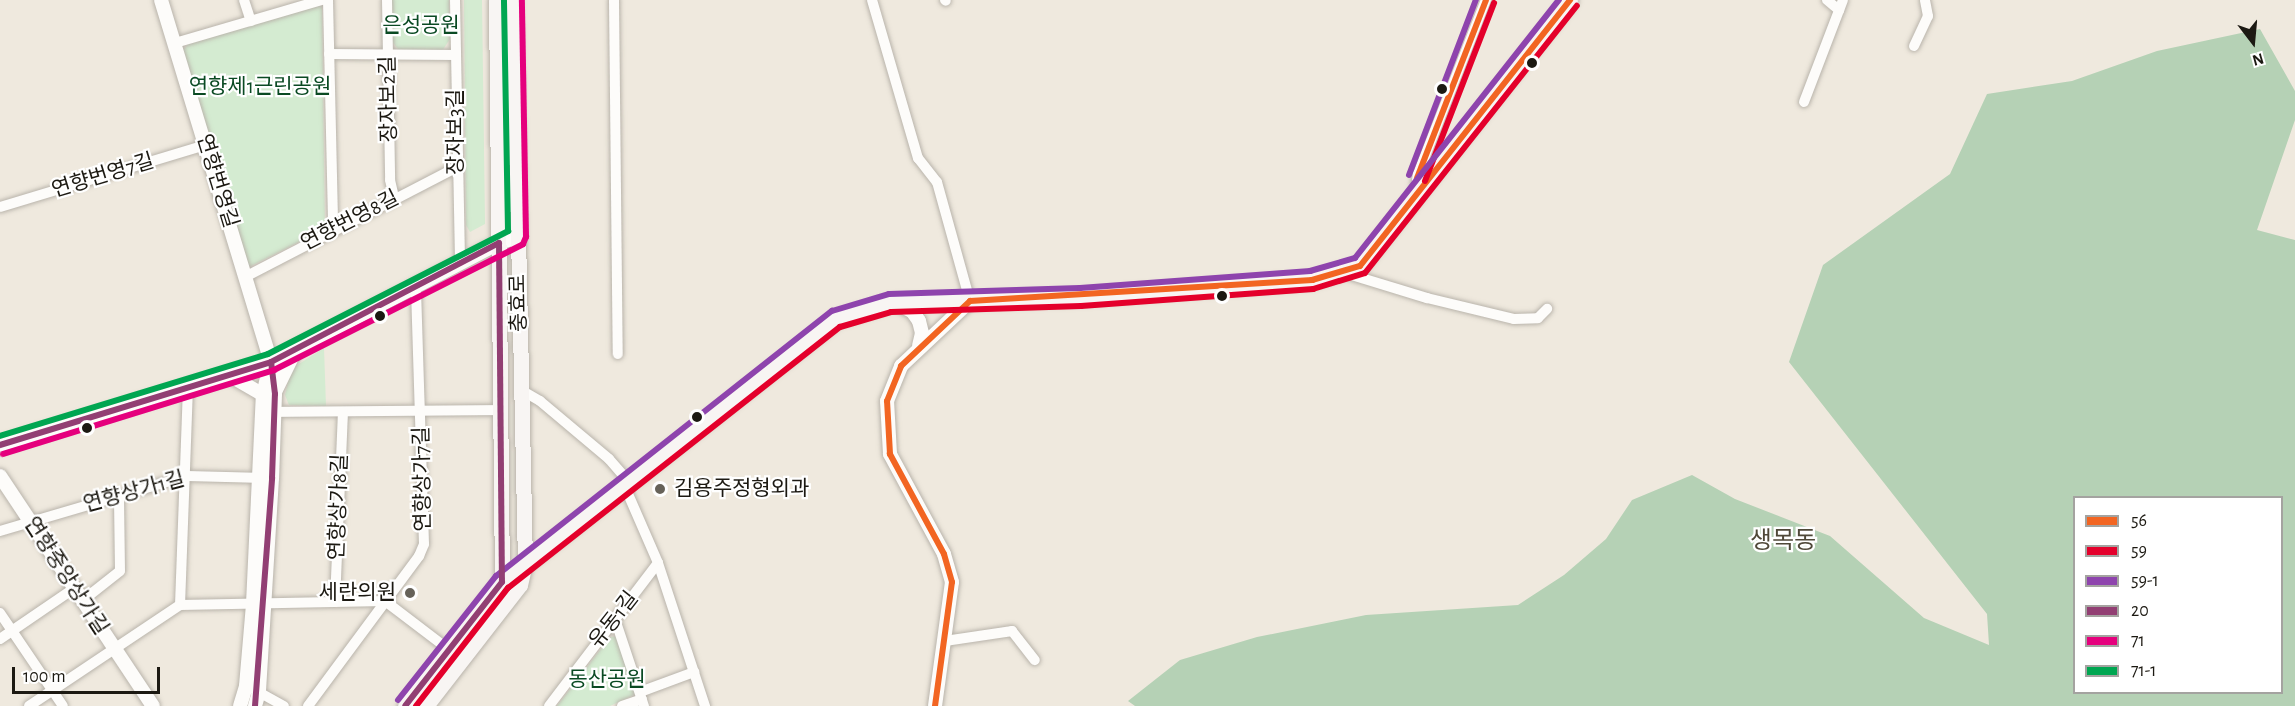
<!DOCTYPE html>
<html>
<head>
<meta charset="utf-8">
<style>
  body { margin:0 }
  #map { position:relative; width:2295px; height:706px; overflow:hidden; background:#efe9de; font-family:"Alegreya Sans","Noto Sans KR",sans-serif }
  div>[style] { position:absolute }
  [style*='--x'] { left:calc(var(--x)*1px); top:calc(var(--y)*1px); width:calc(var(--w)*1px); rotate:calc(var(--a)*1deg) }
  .green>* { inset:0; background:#d4ebd1 }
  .forest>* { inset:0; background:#b5d1b5 }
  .roads { filter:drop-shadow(0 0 2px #b9b4ab) drop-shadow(0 0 2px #b9b4ab) }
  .minor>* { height:10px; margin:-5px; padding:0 5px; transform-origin:5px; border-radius:5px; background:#fdfcfa }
  .tertiary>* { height:14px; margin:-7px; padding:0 7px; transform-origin:7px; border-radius:7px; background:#fdfcfa }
  .secondary>* { height:15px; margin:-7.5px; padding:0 7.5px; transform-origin:7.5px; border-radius:7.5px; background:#f8f5f3 }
  .bus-1>* { height:6px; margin:-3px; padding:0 3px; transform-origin:3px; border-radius:3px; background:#f26522 }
  .bus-2>* { height:6px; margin:-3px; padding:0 3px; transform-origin:3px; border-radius:3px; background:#e4002b }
  .bus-3>* { height:6px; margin:-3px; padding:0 3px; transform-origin:3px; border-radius:3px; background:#8e44ad }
  .bus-4>* { height:6px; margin:-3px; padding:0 3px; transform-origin:3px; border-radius:3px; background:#923f73 }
  .bus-5>* { height:6px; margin:-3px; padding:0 3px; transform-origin:3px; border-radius:3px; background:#e5007d }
  .bus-6>* { height:6px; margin:-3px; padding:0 3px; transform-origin:3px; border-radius:3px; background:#00a651 }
  .dots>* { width:16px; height:16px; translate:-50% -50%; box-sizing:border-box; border:3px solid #fff; border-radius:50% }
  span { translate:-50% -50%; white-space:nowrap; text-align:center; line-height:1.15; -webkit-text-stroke:4.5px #fff; paint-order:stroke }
  .park-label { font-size:21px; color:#0a4a23 }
  .street-label { font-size:21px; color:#1c1912 }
  .poi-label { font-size:21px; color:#1c1912 }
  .left { translate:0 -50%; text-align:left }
  .right { translate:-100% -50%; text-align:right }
  .quarter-label { font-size:24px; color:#4f4838 }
  .legend { position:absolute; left:2073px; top:496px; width:210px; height:198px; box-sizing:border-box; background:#fff; border:2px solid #a4a3a0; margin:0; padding:8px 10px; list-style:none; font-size:18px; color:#1c1912 }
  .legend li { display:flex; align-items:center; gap:12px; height:30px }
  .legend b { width:30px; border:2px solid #a4a3a0 }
  .north { position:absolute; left:2223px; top:12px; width:60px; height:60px; -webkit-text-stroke:4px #fff; paint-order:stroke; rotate:164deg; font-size:16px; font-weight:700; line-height:24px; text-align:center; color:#1c1912 }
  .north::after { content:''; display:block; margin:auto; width:21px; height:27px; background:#1c1912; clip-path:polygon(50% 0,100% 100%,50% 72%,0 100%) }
  .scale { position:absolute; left:12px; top:667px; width:148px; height:27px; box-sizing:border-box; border:3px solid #1c1912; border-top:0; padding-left:8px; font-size:18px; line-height:21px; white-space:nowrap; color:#1c1912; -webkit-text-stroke:4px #fff; paint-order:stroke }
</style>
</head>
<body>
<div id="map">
  <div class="green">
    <i style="clip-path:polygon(392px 0,449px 0,450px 39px,442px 51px,400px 52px,392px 41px)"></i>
    <i style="clip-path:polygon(464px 0,482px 0,485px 224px,470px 232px,466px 225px)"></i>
    <i style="clip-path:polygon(322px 5px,325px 229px,249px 267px,182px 51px,189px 43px)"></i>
    <i style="clip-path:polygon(324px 348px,326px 406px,289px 405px,285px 395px,291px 369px)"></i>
    <i style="clip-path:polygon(618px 636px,638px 693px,610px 706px,557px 706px,610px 637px)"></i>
  </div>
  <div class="forest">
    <i style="clip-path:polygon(evenodd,2260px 29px,2295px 91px,2295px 120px,2257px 230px,2295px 240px,2295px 706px,1135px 706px,1128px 701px,1180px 660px,1257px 637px,1366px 615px,1518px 605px,1564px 575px,1606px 539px,1632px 500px,1692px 475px,1735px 499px,1830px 536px,1924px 618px,1989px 645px,1987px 614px,1789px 362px,1823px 265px,1950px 174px,1987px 94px,2072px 81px,2157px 51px,2260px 29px,2074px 498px,2282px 498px,2282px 692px,2074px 692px,2074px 498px)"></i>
  </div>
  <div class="roads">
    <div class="minor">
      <i style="--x:244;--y:0;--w:22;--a:72"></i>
      <i style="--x:328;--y:0;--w:229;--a:88.7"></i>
      <i style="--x:387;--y:0;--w:180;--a:89"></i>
      <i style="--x:390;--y:180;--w:17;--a:77"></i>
      <i style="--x:455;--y:0;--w:263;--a:88.9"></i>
      <i style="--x:614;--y:0;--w:354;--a:89.4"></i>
      <i style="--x:872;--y:0;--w:165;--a:73.8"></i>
      <i style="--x:918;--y:158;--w:31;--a:52"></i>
      <i style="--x:937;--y:182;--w:123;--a:74.5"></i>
      <i style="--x:945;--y:0;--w:1;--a:45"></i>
      <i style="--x:1827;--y:0;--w:16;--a:40"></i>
      <i style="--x:175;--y:43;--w:153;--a:-16.3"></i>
      <i style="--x:1914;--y:46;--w:33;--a:-65"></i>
      <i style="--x:1928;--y:16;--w:16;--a:-101"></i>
      <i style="--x:329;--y:54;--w:127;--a:0.5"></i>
      <i style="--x:1804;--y:102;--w:109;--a:-69.1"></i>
      <i style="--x:1415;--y:197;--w:23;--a:-83"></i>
      <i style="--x:1418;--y:174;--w:187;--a:-68.7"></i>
      <i style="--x:0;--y:207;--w:214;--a:-16.8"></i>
      <i style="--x:1345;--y:273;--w:86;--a:17"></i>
      <i style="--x:1427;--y:298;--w:89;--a:13.6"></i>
      <i style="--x:1514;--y:319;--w:24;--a:-2"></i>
      <i style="--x:1538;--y:318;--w:13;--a:-45"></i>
      <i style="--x:247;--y:276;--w:234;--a:-27.4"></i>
      <i style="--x:521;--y:390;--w:22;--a:30"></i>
      <i style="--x:540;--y:401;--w:90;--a:40"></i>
      <i style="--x:609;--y:459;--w:30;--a:49"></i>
      <i style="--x:267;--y:412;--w:234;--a:-0.5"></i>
      <i style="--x:625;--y:487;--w:83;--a:66.5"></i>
      <i style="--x:658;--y:563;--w:151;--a:71.8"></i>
      <i style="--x:0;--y:531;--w:195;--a:-16.4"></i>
      <i style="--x:187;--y:476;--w:78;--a:1.5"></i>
      <i style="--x:82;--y:601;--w:48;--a:-38.3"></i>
      <i style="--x:120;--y:571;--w:75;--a:-90.8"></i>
      <i style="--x:335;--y:602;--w:190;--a:-87.6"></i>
      <i style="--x:180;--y:605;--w:218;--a:-87.9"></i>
      <i style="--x:0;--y:613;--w:112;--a:55.9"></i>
      <i style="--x:615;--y:619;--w:92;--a:71.6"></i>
      <i style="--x:0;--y:639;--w:88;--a:-34.4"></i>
      <i style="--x:945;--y:641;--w:68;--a:-8.5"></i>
      <i style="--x:1012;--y:631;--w:37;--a:52"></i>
      <i style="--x:255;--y:690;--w:33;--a:29"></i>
      <i style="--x:640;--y:692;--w:58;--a:-20.3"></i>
      <i style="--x:29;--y:706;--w:182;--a:-33.8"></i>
      <i style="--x:180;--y:605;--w:205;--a:-1.1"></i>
      <i style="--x:385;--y:601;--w:79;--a:37.3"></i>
      <i style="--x:308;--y:706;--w:187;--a:-53.5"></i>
      <i style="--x:419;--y:556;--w:13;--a:-67"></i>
      <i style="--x:424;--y:544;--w:257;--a:-91.8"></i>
      <i style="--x:549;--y:706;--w:180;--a:-52.7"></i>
      <i style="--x:622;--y:706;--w:21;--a:-19"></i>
    </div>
    <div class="tertiary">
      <i style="--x:161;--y:0;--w:378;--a:73.1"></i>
      <i style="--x:271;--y:362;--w:32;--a:83"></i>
      <i style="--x:275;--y:394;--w:84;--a:92"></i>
      <i style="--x:272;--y:478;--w:214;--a:93.5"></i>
      <i style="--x:259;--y:692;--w:15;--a:106"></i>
      <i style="--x:896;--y:303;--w:18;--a:27"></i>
      <i style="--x:912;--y:311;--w:12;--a:55"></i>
      <i style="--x:919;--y:321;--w:12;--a:76"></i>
      <i style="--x:922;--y:333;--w:13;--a:103"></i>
      <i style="--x:229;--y:375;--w:39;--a:30"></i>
      <i style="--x:275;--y:392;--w:46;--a:-64"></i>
      <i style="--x:0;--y:445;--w:283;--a:-17"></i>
      <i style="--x:271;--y:362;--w:257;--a:-27.6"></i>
      <i style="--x:499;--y:243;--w:19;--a:-18"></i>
      <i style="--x:0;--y:476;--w:276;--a:56.4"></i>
      <i style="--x:240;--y:706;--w:21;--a:-73"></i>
      <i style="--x:246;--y:686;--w:82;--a:-85.1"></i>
      <i style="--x:253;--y:604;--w:209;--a:-87.3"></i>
      <i style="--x:263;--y:395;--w:26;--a:-77"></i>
      <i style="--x:935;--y:706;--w:125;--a:-82.2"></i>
      <i style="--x:952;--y:582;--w:29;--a:-106"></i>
      <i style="--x:944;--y:554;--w:114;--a:-118.4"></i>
      <i style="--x:890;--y:454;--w:53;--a:-93.2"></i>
      <i style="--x:887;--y:401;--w:38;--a:-68"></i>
      <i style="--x:901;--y:366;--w:95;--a:-43.3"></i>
    </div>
    <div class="secondary">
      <i style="--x:496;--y:0;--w:582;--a:89.41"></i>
      <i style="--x:405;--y:706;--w:157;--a:-52"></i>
      <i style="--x:502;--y:582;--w:425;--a:-38.2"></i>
      <i style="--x:836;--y:319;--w:56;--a:-16.5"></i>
      <i style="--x:890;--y:303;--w:190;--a:-1.8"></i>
      <i style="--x:1080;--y:297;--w:233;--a:-4.2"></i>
      <i style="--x:1312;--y:280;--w:50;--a:-16.3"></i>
      <i style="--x:1360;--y:266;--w:339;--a:-51.7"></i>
      <i style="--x:426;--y:706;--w:153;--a:-52.2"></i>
      <i style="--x:520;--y:585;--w:23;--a:-77"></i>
      <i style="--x:525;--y:563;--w:563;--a:-91.22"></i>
    </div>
  </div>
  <div class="bus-1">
    <i style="--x:1417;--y:178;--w:191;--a:-68.8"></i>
    <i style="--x:970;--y:301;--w:343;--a:-3.5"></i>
    <i style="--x:1312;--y:280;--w:50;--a:-16.3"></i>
    <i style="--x:1360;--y:266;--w:339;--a:-51.7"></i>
    <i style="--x:935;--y:706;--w:125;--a:-82.2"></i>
    <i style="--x:952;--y:582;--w:29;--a:-106"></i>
    <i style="--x:944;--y:554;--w:114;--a:-118.4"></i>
    <i style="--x:890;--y:454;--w:53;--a:-93.2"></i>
    <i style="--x:887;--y:401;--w:38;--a:-68"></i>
    <i style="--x:901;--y:366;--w:95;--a:-43.3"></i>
  </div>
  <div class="bus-2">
    <i style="--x:1425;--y:181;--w:191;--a:-68.8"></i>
    <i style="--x:416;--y:706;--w:150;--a:-52.1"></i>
    <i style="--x:508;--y:588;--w:422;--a:-38.2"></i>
    <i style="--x:840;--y:327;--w:53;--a:-16.4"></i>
    <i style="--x:891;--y:312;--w:190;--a:-1.8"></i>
    <i style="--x:1081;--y:306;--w:233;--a:-4.2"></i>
    <i style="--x:1313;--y:289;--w:54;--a:-17.1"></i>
    <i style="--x:1365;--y:273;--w:341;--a:-51.6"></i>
  </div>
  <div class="bus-3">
    <i style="--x:1409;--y:175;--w:187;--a:-69.1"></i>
    <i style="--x:398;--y:700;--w:158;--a:-51.7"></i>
    <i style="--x:496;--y:576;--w:428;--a:-38.3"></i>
    <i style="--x:832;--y:311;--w:59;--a:-16.6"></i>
    <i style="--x:889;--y:294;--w:191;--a:-1.8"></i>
    <i style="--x:1080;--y:288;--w:231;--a:-4.2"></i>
    <i style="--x:1310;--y:271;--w:47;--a:-16.1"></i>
    <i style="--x:1355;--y:258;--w:329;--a:-51.7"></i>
  </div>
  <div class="bus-4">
    <i style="--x:0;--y:445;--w:283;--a:-17"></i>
    <i style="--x:271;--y:362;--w:257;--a:-27.6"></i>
    <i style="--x:499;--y:243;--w:339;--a:89.5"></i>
    <i style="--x:502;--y:582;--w:157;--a:128"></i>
    <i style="--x:255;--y:706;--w:229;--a:-85.7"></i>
    <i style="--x:272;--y:478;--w:84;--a:-88"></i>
    <i style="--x:275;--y:394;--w:32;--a:-97"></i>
  </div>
  <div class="bus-5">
    <i style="--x:3;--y:454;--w:284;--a:-17.2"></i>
    <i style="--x:274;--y:370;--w:279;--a:-26.8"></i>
    <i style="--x:523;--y:244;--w:8;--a:-67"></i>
    <i style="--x:526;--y:237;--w:237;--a:-91"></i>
  </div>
  <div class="bus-6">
    <i style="--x:0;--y:436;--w:280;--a:-17"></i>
    <i style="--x:268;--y:354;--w:270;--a:-27.1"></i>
    <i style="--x:508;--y:231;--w:231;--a:-91"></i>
  </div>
  <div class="dots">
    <i style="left:1532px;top:63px;background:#1c1912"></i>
    <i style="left:1442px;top:89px;background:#1c1912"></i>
    <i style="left:1222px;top:296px;background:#1c1912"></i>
    <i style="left:380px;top:316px;background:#1c1912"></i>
    <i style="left:697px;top:417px;background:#1c1912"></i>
    <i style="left:87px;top:428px;background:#1c1912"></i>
    <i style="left:660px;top:489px;background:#666259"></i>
    <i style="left:410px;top:593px;background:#666259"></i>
  </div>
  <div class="park-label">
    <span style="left:421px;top:26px">은성공원</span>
    <span style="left:260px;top:87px">연향제1근린공원</span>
    <span style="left:607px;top:680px">동산공원</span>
  </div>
  <div class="street-label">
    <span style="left:389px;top:99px;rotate:-91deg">장자보2길</span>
    <span style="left:456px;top:132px;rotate:-90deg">장자보3길</span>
    <span style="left:103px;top:176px;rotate:-17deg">연향번영7길</span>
    <span style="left:217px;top:181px;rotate:73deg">연향번영길</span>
    <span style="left:350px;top:221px;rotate:-27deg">연향번영8길</span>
    <span style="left:519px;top:303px;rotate:-91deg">충효로</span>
    <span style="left:423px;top:479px;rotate:-91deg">연향상가7길</span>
    <span style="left:134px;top:492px;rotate:-15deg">연향상가1길</span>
    <span style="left:339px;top:507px;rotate:-88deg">연향상가8길</span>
    <span style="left:66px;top:576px;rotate:57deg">연향중앙상가길</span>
    <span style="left:614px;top:620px;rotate:-52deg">유동1길</span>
  </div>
  <div class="poi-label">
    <span class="left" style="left:674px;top:489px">김용주정형외과</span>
    <span class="right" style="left:396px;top:593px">세란의원</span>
  </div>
  <div class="quarter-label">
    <span style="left:1783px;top:542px">생목동</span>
  </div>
  <ul class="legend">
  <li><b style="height:8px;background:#f26522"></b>56</li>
  <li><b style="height:8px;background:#e4002b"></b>59</li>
  <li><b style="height:8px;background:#8e44ad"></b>59-1</li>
  <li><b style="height:8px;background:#923f73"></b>20</li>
  <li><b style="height:8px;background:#e5007d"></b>71</li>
  <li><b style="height:8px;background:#00a651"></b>71-1</li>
  </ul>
  <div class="north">N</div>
  <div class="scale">100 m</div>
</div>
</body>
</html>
